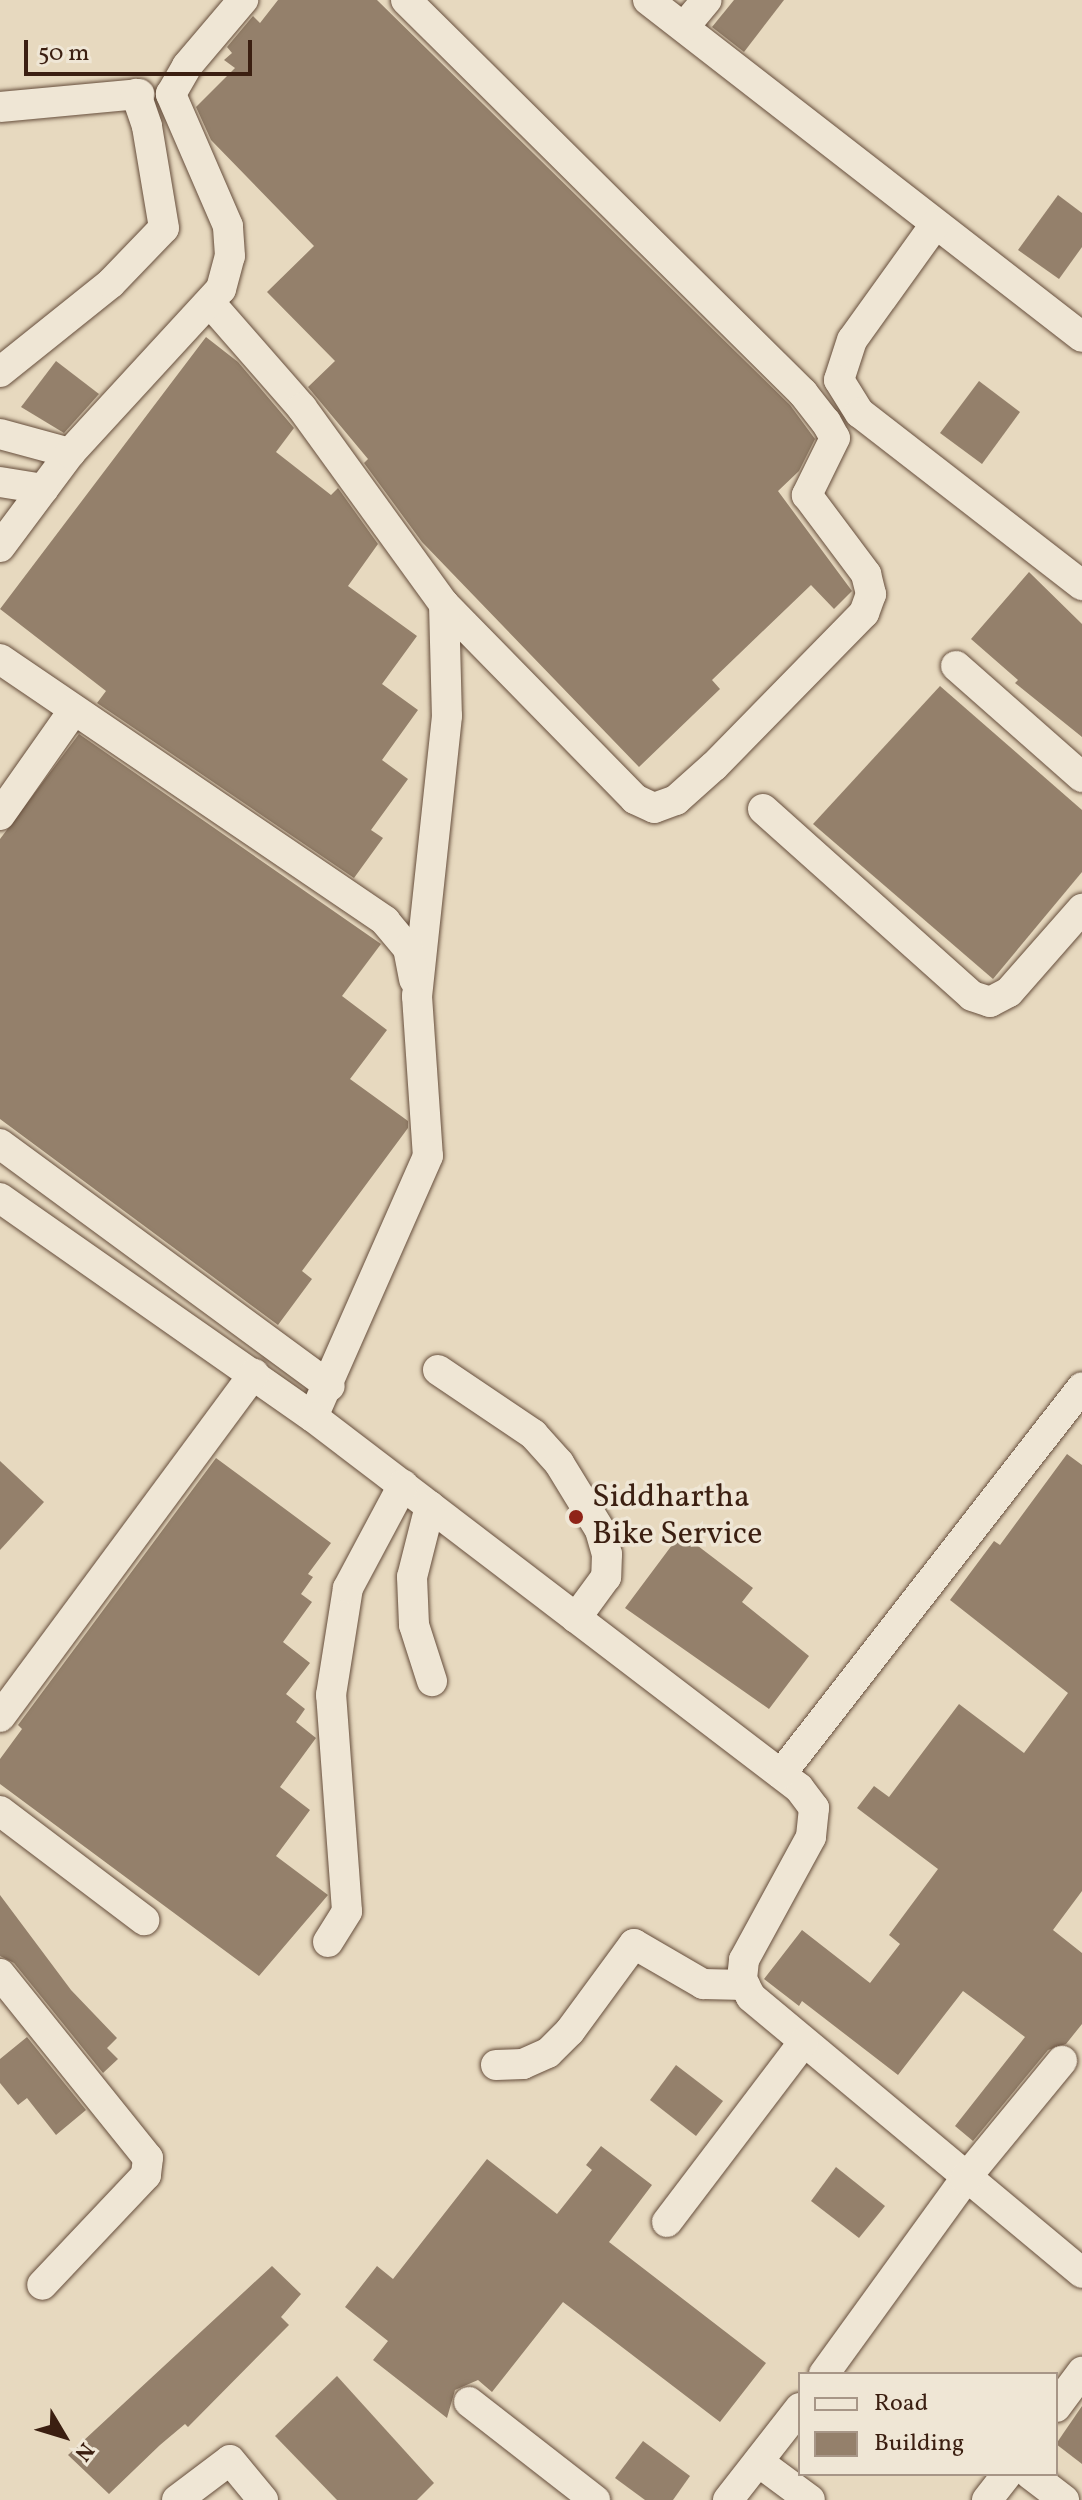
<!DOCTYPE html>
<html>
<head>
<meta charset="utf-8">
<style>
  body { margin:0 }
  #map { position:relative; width:1082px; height:2500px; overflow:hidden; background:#e7d9bf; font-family:Vollkorn,serif }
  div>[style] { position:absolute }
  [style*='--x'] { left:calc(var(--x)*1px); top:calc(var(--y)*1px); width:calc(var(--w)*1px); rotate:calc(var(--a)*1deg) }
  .building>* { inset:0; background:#94806b }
  .roads { filter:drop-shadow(0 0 2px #664e3c) drop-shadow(0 0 2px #664e3c) }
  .minor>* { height:30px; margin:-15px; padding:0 15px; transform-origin:15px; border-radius:15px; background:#efe6d5 }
  .dots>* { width:22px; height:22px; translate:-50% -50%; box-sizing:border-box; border:4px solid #efe6d5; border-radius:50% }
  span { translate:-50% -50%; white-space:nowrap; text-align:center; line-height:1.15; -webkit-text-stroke:7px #efe6d5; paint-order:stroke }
  .poi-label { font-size:32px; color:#3b1f11 }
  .left { translate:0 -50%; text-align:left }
  .legend { position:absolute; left:798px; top:2372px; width:260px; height:104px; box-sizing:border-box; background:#efe6d5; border:2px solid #a79687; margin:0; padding:10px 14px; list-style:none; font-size:24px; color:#3b1f11 }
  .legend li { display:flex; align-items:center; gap:16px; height:40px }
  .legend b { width:40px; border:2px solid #a79687 }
  .north { position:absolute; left:24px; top:2396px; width:80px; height:80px; -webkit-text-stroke:6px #efe6d5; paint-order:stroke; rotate:128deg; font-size:22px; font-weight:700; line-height:32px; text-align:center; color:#3b1f11 }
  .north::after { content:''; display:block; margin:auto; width:28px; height:36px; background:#3b1f11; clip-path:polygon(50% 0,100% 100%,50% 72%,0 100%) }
  .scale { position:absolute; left:24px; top:40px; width:228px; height:36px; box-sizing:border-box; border:4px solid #3b1f11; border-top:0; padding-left:10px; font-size:24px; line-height:28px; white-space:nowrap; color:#3b1f11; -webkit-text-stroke:6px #efe6d5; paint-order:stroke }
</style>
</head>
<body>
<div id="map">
  <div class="building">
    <i style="clip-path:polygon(278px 0,377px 0,790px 405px,815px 439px,799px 471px,778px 491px,852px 591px,834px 609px,811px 585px,712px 680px,720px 689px,639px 767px,422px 542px,364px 463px,368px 459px,308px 387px,335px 361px,267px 292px,314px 246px,211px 140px,196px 107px,235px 68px,224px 60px,232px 53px,227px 47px,253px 16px,260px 23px)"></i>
    <i style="clip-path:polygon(734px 0,784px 0,744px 52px,712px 27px)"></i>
    <i style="clip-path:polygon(1058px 195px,1082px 213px,1082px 247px,1059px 279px,1018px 250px)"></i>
    <i style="clip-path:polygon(206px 337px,238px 362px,294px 428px,276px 452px,331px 495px,338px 488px,378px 544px,348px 586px,417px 636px,382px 684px,418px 710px,382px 760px,408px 779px,371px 830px,383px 838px,354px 878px,97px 703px,106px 691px,0 609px)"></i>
    <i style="clip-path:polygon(56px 361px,99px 394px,64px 433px,21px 407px)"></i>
    <i style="clip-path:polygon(979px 381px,1020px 412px,982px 464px,940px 433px)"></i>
    <i style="clip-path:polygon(1029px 572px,1082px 624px,1082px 737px,1015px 683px,1018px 680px,971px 639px)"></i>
    <i style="clip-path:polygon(940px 686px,1082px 810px,1082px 872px,993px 979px,813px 824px)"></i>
    <i style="clip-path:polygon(79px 734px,381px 944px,342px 996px,387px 1030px,350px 1079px,408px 1121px,408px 1128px,302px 1271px,312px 1279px,278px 1325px,0 1119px,0 839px)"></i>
    <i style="clip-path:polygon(1067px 1454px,1082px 1465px,1082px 1891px,1053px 1930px,1082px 1953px,1082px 2024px,1066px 2044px,1048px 2050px,973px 2141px,955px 2126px,1025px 2037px,963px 1991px,898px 2075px,802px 2001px,799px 2006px,764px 1979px,802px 1930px,870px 1983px,900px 1944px,889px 1935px,938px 1869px,857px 1808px,874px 1786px,889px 1797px,959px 1704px,1024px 1753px,1068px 1693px,950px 1600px,994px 1541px,1000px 1545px)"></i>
    <i style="clip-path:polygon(216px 1458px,331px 1543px,308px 1574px,313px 1577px,301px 1594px,312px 1602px,283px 1642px,310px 1663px,286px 1694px,305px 1709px,296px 1722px,316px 1738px,280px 1787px,310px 1810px,276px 1856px,328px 1895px,259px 1976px,0 1784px,0 1759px,22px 1729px,18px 1725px)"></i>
    <i style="clip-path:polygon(0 1461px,44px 1502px,0 1550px)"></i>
    <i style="clip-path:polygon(681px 1533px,753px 1588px,742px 1602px,809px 1656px,769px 1709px,625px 1608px)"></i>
    <i style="clip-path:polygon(0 1895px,71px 1990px,117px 2038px,107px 2048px,118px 2059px,103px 2073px,14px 1963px,0 1956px)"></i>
    <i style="clip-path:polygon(27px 2037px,86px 2110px,56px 2135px,27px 2098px,18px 2105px,0 2083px,0 2059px)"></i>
    <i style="clip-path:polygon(676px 2065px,723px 2101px,696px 2136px,650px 2100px)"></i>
    <i style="clip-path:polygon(601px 2146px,652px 2185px,609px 2242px,766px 2363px,720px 2422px,563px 2302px,492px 2392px,478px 2380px,455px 2390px,447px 2418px,373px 2360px,388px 2341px,345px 2307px,377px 2266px,393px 2279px,487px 2159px,557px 2214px,592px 2170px,586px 2165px)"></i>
    <i style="clip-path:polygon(836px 2167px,885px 2206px,859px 2238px,811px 2201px)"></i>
    <i style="clip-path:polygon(272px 2266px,301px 2294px,281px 2317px,289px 2325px,188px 2427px,185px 2424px,160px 2445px,109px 2494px,68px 2455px)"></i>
    <i style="clip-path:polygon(337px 2376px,434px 2483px,417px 2500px,337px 2500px,275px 2436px)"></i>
    <i style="clip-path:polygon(1082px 2406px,1082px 2464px,1056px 2444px)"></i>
    <i style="clip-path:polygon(643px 2441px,690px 2476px,673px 2500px,645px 2500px,615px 2478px)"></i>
  </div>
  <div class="roads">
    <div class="minor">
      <i style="--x:406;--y:0;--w:559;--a:44.71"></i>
      <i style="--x:803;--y:393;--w:37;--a:52"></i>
      <i style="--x:826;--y:422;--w:18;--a:61"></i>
      <i style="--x:835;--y:438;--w:64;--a:116.2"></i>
      <i style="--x:807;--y:495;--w:99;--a:53.2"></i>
      <i style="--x:866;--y:574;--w:21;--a:76"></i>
      <i style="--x:871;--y:594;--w:20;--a:110"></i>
      <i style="--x:864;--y:613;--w:214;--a:134.4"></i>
      <i style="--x:714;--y:766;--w:51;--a:138.2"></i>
      <i style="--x:676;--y:800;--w:23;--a:160"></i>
      <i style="--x:654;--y:808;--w:21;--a:-155"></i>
      <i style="--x:635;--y:799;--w:273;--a:-134.4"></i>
      <i style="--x:648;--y:0;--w:549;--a:37.83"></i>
      <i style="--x:684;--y:27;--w:35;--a:-50"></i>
      <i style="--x:0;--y:107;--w:140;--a:-5.3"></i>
      <i style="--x:934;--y:226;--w:140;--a:125.7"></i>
      <i style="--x:852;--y:340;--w:42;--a:108"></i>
      <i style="--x:839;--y:380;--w:39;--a:58"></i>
      <i style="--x:860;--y:413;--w:281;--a:37.8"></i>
      <i style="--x:211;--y:304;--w:138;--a:48.8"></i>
      <i style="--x:302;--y:408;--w:242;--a:54.1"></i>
      <i style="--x:444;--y:604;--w:112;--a:88.5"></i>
      <i style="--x:447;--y:716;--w:282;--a:96.1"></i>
      <i style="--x:417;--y:996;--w:160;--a:86.1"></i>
      <i style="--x:428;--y:1156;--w:285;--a:113.8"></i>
      <i style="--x:0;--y:372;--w:142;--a:-38.7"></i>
      <i style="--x:111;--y:283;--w:76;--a:-46.1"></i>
      <i style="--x:164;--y:228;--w:103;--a:-99.5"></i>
      <i style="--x:147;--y:126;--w:34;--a:-109"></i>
      <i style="--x:0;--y:434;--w:73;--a:15.2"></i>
      <i style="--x:0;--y:482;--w:44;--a:9.2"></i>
      <i style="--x:0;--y:547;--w:117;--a:-53.3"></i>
      <i style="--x:70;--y:453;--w:223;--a:-47.4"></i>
      <i style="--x:221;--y:289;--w:34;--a:-75"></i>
      <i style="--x:230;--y:256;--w:30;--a:-94"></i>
      <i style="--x:228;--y:226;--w:144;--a:-113.4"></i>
      <i style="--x:171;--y:94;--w:32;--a:-60"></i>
      <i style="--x:187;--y:66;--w:87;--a:-49.7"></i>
      <i style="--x:0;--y:659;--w:466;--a:34.2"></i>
      <i style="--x:385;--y:921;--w:35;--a:50"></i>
      <i style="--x:408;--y:948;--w:32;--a:79"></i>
      <i style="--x:956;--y:666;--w:168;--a:41.4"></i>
      <i style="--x:763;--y:809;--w:280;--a:41.8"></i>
      <i style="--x:972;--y:996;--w:19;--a:18"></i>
      <i style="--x:990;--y:1002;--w:21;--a:-28"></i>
      <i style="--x:1009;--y:992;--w:111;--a:-48.7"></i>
      <i style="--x:0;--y:815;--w:127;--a:-54.9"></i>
      <i style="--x:0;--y:1144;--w:409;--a:36.3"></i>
      <i style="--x:0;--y:1198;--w:382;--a:35"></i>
      <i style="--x:313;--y:1417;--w:611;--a:37.36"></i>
      <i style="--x:799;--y:1788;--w:25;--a:53"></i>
      <i style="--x:814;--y:1808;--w:29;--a:96"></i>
      <i style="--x:811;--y:1837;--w:140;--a:118.6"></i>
      <i style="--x:744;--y:1960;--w:20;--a:96"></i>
      <i style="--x:742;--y:1980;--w:19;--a:62"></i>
      <i style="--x:751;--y:1997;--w:431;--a:39.8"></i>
      <i style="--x:438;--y:1370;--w:115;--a:34"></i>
      <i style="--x:533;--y:1434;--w:39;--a:48"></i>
      <i style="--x:559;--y:1463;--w:79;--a:58.5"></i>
      <i style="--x:600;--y:1530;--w:25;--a:74"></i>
      <i style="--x:607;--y:1554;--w:23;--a:92"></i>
      <i style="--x:606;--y:1577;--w:51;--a:126.2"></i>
      <i style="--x:430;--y:1506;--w:73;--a:104.2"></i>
      <i style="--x:412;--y:1577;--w:48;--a:87.6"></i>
      <i style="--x:414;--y:1625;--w:59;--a:72.2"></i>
      <i style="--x:0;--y:1717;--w:427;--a:-53.5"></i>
      <i style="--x:781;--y:1774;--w:490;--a:-52.1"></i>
      <i style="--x:0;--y:1811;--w:181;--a:37.1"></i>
      <i style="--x:328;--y:1942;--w:36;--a:-58"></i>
      <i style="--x:347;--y:1911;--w:217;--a:-94.2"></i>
      <i style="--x:331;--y:1695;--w:108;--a:-81"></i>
      <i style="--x:348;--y:1588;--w:117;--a:-61.9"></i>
      <i style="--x:0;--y:1974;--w:236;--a:51.2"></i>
      <i style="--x:148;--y:2158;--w:17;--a:97"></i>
      <i style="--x:146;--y:2175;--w:151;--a:133.4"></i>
      <i style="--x:496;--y:2065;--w:27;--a:-2"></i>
      <i style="--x:523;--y:2064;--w:27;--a:-24"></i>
      <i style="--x:548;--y:2053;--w:31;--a:-45"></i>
      <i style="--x:570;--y:2031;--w:108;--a:-53.7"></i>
      <i style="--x:634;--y:1944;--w:80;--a:30.1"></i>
      <i style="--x:703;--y:1984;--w:42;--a:1.4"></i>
      <i style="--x:667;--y:2222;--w:225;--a:-52.8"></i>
      <i style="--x:824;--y:2374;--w:241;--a:-54.1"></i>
      <i style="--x:965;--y:2179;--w:153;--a:-50.6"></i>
      <i style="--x:469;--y:2402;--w:160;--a:37.9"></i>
      <i style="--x:1056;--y:2407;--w:44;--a:-53.4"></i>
      <i style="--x:760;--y:2463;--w:62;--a:36.5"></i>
      <i style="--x:1030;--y:2474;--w:43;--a:37.4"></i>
      <i style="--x:177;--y:2500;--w:66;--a:-37"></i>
      <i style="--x:230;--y:2460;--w:52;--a:50.5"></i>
      <i style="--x:728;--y:2500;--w:117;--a:-52"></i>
      <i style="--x:987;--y:2500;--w:33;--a:-52"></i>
    </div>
  </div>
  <div class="dots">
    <i style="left:576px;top:1517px;background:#8f2418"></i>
  </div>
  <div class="poi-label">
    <span class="left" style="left:592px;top:1517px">Siddhartha<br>Bike Service</span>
  </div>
  <ul class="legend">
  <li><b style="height:10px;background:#efe6d5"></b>Road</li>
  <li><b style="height:22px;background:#94806b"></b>Building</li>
  </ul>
  <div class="north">N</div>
  <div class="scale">50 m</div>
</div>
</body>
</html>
